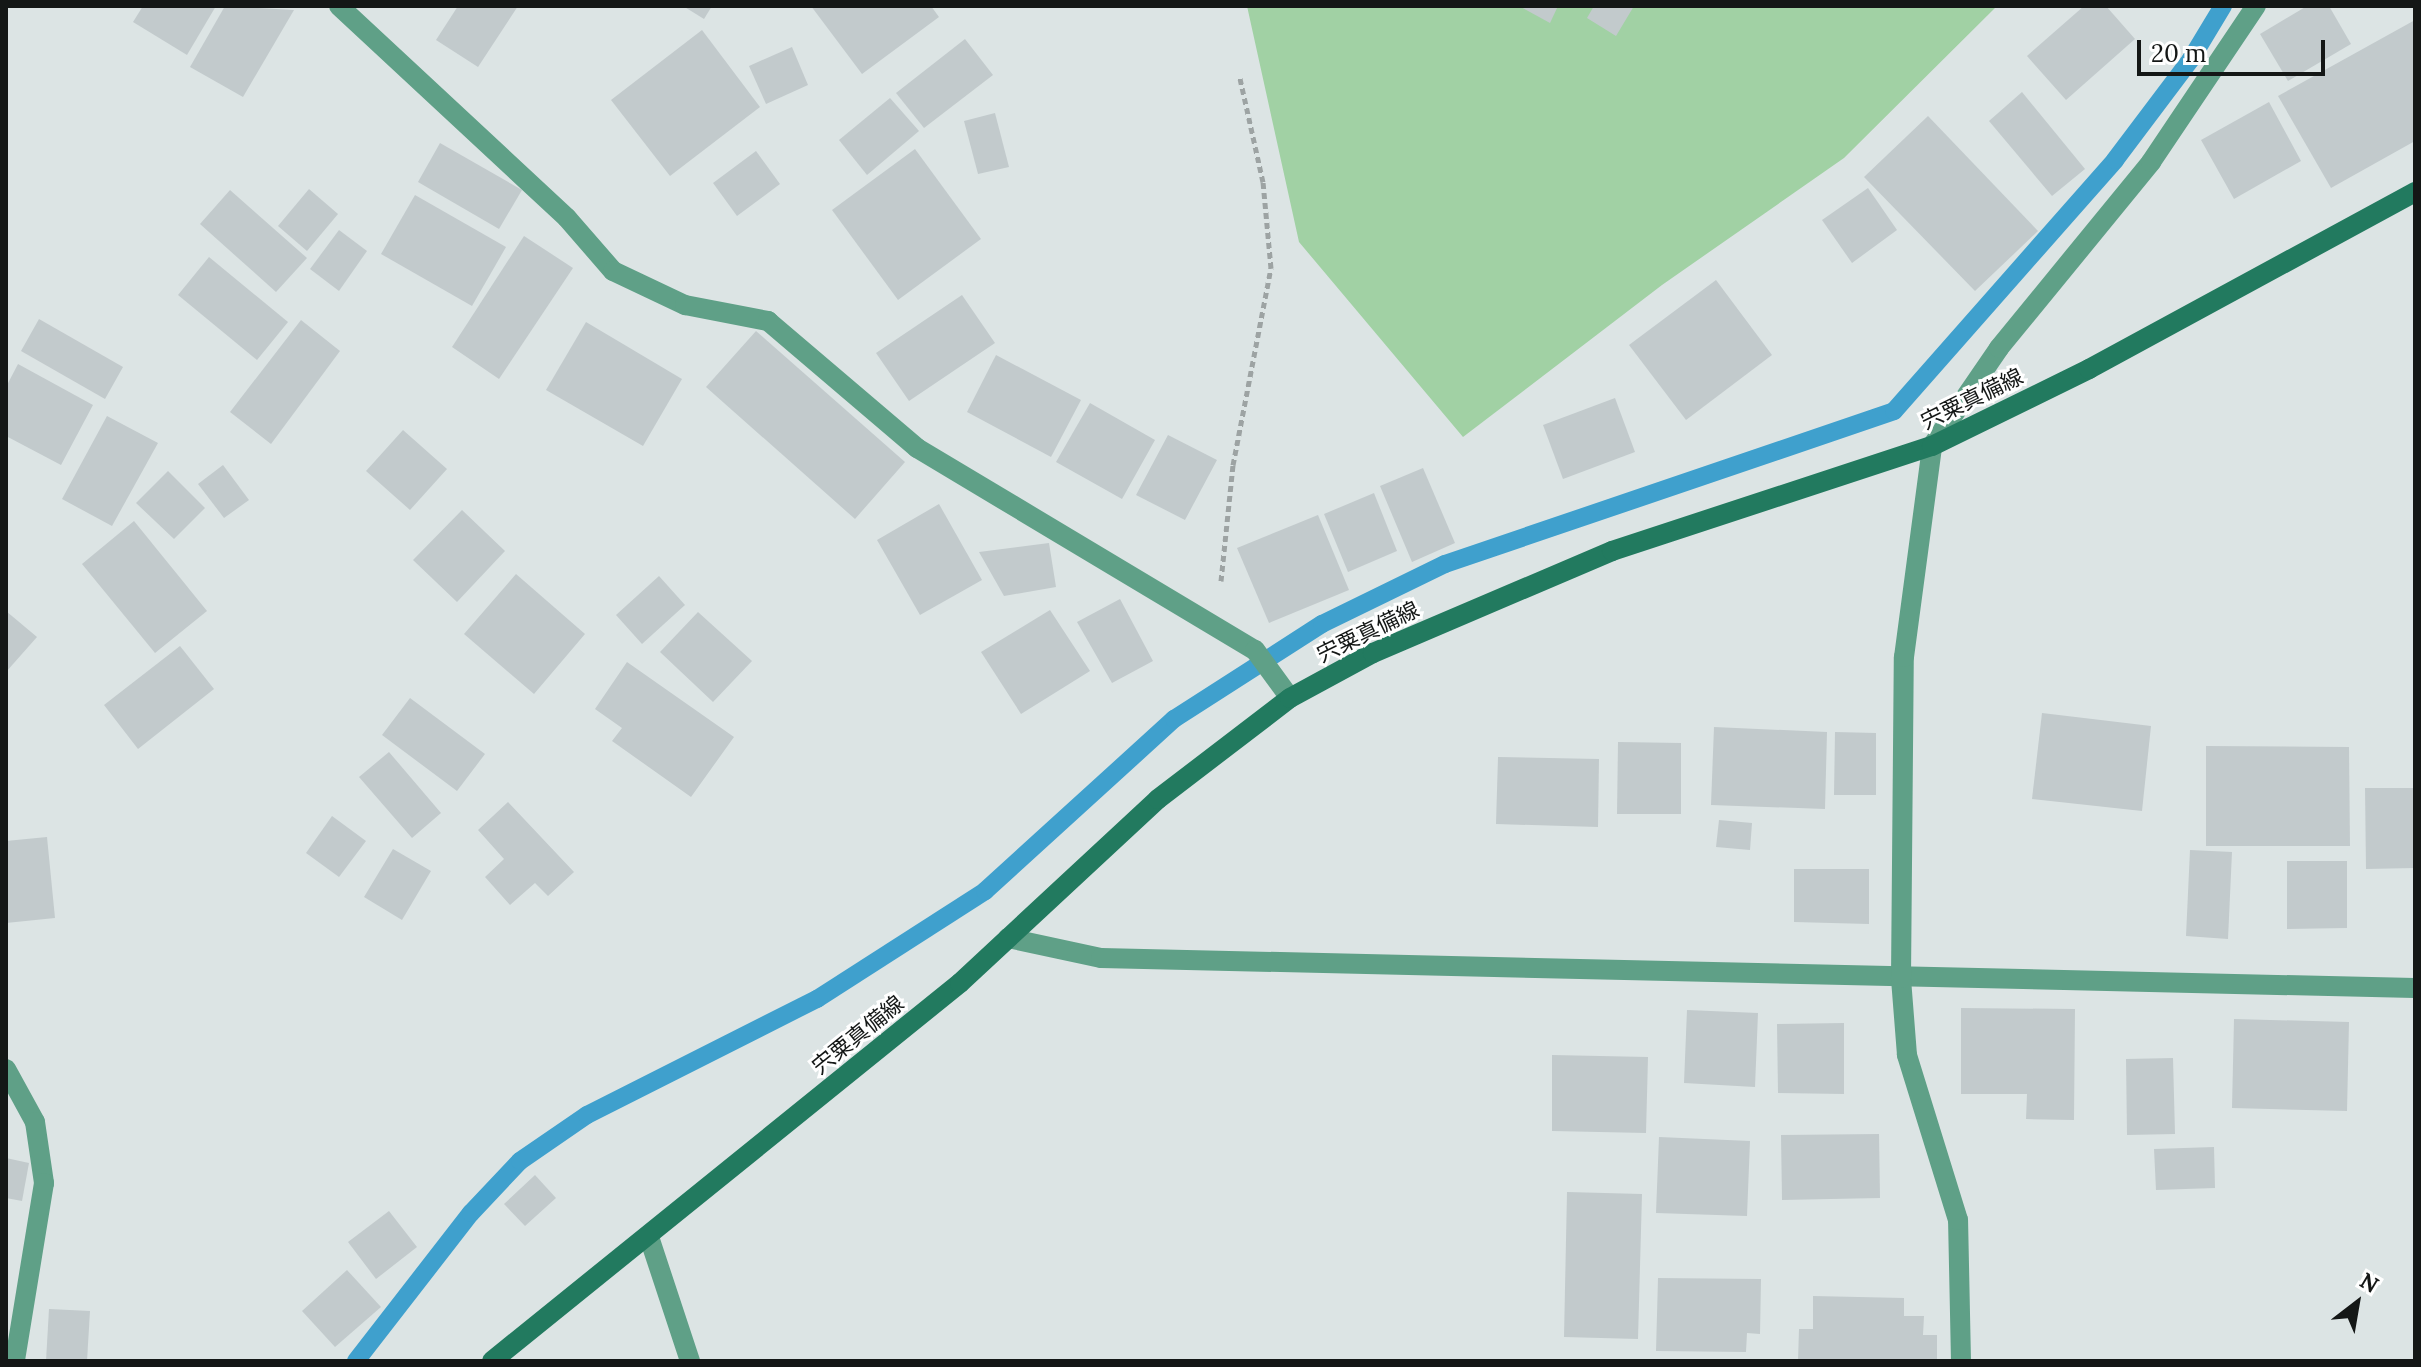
<!DOCTYPE html>
<html>
<head>
<meta charset="utf-8">
<style>
  body { margin:0 }
  #map { position:relative; width:2421px; height:1367px; overflow:hidden; background:#dce4e4; font-family:Lora,"Noto Sans JP",serif }
  div>[style] { position:absolute }
  [style*='--x'] { left:calc(var(--x)*1px); top:calc(var(--y)*1px); width:calc(var(--w)*1px); rotate:calc(var(--a)*1deg) }
  .green>* { inset:0; background:#a1d1a4 }
  .stream>* { height:18px; margin:-9px; padding:0 9px; transform-origin:9px; border-radius:9px; background:#3fa0cd }
  .building>* { inset:0; background:#c2cacc }
  .path>* { height:5px; margin-top:-2.5px; transform-origin:0; background:repeating-linear-gradient(90deg,#9da3a3 0 6px,transparent 0 10px) }
  .minor>* { height:20px; margin:-10px; padding:0 10px; transform-origin:10px; border-radius:10px; background:#5fa087 }
  .secondary>* { height:20px; margin:-10px; padding:0 10px; transform-origin:10px; border-radius:10px; background:#227a5f }
  span { translate:-50% -50%; white-space:nowrap; text-align:center; line-height:1.15; -webkit-text-stroke:6px #fff; paint-order:stroke }
  .street-label { font-size:22px; color:#141716 }
  .frame { position:absolute; inset:0; border:8px solid #141716; pointer-events:none }
  .north { position:absolute; left:2317px; top:1263px; width:80px; height:80px; -webkit-text-stroke:6px #fff; paint-order:stroke; rotate:31deg; font-size:22px; font-weight:700; line-height:32px; text-align:center; color:#141716 }
  .north::after { content:''; display:block; margin:auto; width:28px; height:36px; background:#141716; clip-path:polygon(50% 0,100% 100%,50% 72%,0 100%) }
  .scale { position:absolute; left:2137px; top:40px; width:188px; height:36px; box-sizing:border-box; border:4px solid #141716; border-top:0; padding-left:10px; font-size:24px; line-height:28px; white-space:nowrap; color:#141716; -webkit-text-stroke:6px #fff; paint-order:stroke }
</style>
</head>
<body>
<div id="map">
  <div class="green">
    <i style="clip-path:polygon(1247px 6px,1997px 6px,1844px 158px,1662px 285px,1463px 437px,1299px 242px)"></i>
  </div>
  <div class="stream">
    <i style="--x:356;--y:1361;--w:187;--a:-52.2"></i>
    <i style="--x:471;--y:1213;--w:71;--a:-46.7"></i>
    <i style="--x:520;--y:1161;--w:81;--a:-34.5"></i>
    <i style="--x:587;--y:1115;--w:258;--a:-26.8"></i>
    <i style="--x:817;--y:999;--w:200;--a:-32.7"></i>
    <i style="--x:985;--y:891;--w:256;--a:-42.3"></i>
    <i style="--x:1174;--y:719;--w:176;--a:-32.7"></i>
    <i style="--x:1322;--y:624;--w:137;--a:-26"></i>
    <i style="--x:1445;--y:564;--w:474;--a:-18.8"></i>
    <i style="--x:1894;--y:411;--w:334;--a:-48.6"></i>
    <i style="--x:2115;--y:160;--w:126;--a:-53"></i>
    <i style="--x:2191;--y:59;--w:62;--a:-58.9"></i>
  </div>
  <div class="building">
    <i style="clip-path:polygon(143px 6px,216px 6px,187px 55px,133px 22px)"></i>
    <i style="clip-path:polygon(225px 6px,294px 10px,243px 97px,190px 67px)"></i>
    <i style="clip-path:polygon(458px 6px,518px 6px,478px 67px,436px 40px)"></i>
    <i style="clip-path:polygon(683px 6px,712px 6px,704px 19px)"></i>
    <i style="clip-path:polygon(811px 6px,931px 6px,939px 17px,862px 74px)"></i>
    <i style="clip-path:polygon(1519px 6px,1558px 6px,1550px 23px)"></i>
    <i style="clip-path:polygon(1594px 6px,1634px 6px,1616px 36px,1587px 18px)"></i>
    <i style="clip-path:polygon(2084px 6px,2106px 6px,2135px 39px,2066px 100px,2027px 56px)"></i>
    <i style="clip-path:polygon(2307px 6px,2329px 6px,2351px 44px,2288px 81px,2260px 34px)"></i>
    <i style="clip-path:polygon(2415px 20px,2415px 141px,2331px 188px,2278px 96px)"></i>
    <i style="clip-path:polygon(702px 30px,760px 107px,670px 176px,611px 100px)"></i>
    <i style="clip-path:polygon(965px 39px,993px 75px,924px 128px,896px 93px)"></i>
    <i style="clip-path:polygon(792px 47px,808px 85px,766px 104px,749px 66px)"></i>
    <i style="clip-path:polygon(2022px 92px,2085px 169px,2052px 196px,1989px 121px)"></i>
    <i style="clip-path:polygon(890px 98px,919px 131px,867px 175px,839px 140px)"></i>
    <i style="clip-path:polygon(2269px 102px,2301px 161px,2234px 199px,2201px 140px)"></i>
    <i style="clip-path:polygon(995px 113px,1009px 167px,978px 174px,964px 121px)"></i>
    <i style="clip-path:polygon(1928px 116px,2038px 231px,1975px 291px,1864px 177px)"></i>
    <i style="clip-path:polygon(440px 143px,522px 190px,499px 229px,418px 182px)"></i>
    <i style="clip-path:polygon(915px 149px,981px 239px,898px 300px,832px 210px)"></i>
    <i style="clip-path:polygon(756px 151px,780px 184px,737px 216px,713px 183px)"></i>
    <i style="clip-path:polygon(1868px 188px,1897px 230px,1852px 263px,1822px 220px)"></i>
    <i style="clip-path:polygon(309px 189px,338px 214px,307px 251px,278px 226px)"></i>
    <i style="clip-path:polygon(230px 190px,307px 258px,276px 292px,200px 224px)"></i>
    <i style="clip-path:polygon(415px 195px,506px 247px,472px 306px,381px 254px)"></i>
    <i style="clip-path:polygon(339px 230px,367px 251px,339px 291px,310px 269px)"></i>
    <i style="clip-path:polygon(524px 236px,573px 268px,499px 379px,452px 347px)"></i>
    <i style="clip-path:polygon(209px 257px,288px 322px,257px 360px,178px 295px)"></i>
    <i style="clip-path:polygon(1716px 280px,1772px 355px,1686px 420px,1629px 345px)"></i>
    <i style="clip-path:polygon(962px 295px,995px 343px,909px 401px,876px 353px)"></i>
    <i style="clip-path:polygon(39px 319px,123px 367px,105px 399px,21px 351px)"></i>
    <i style="clip-path:polygon(301px 320px,340px 351px,271px 444px,230px 412px)"></i>
    <i style="clip-path:polygon(586px 322px,682px 379px,643px 446px,546px 390px)"></i>
    <i style="clip-path:polygon(756px 331px,905px 462px,855px 519px,706px 387px)"></i>
    <i style="clip-path:polygon(996px 355px,1081px 400px,1051px 457px,967px 412px)"></i>
    <i style="clip-path:polygon(18px 364px,93px 405px,61px 465px,6px 436px,6px 387px)"></i>
    <i style="clip-path:polygon(1615px 398px,1635px 452px,1563px 479px,1543px 425px)"></i>
    <i style="clip-path:polygon(1090px 403px,1155px 440px,1122px 499px,1056px 462px)"></i>
    <i style="clip-path:polygon(107px 416px,158px 443px,112px 526px,62px 499px)"></i>
    <i style="clip-path:polygon(403px 430px,447px 469px,410px 510px,366px 471px)"></i>
    <i style="clip-path:polygon(1168px 435px,1217px 460px,1185px 520px,1136px 495px)"></i>
    <i style="clip-path:polygon(223px 465px,249px 500px,224px 518px,198px 484px)"></i>
    <i style="clip-path:polygon(1423px 468px,1455px 543px,1412px 562px,1380px 486px)"></i>
    <i style="clip-path:polygon(168px 471px,205px 508px,174px 539px,136px 503px)"></i>
    <i style="clip-path:polygon(1374px 493px,1397px 551px,1348px 572px,1324px 514px)"></i>
    <i style="clip-path:polygon(939px 504px,982px 580px,920px 615px,877px 540px)"></i>
    <i style="clip-path:polygon(462px 510px,505px 551px,457px 602px,413px 560px)"></i>
    <i style="clip-path:polygon(1318px 515px,1349px 590px,1269px 623px,1237px 548px)"></i>
    <i style="clip-path:polygon(134px 521px,207px 611px,155px 653px,82px 564px)"></i>
    <i style="clip-path:polygon(1049px 543px,1056px 587px,1004px 596px,979px 552px)"></i>
    <i style="clip-path:polygon(516px 574px,585px 634px,534px 694px,464px 634px)"></i>
    <i style="clip-path:polygon(659px 576px,685px 605px,642px 644px,616px 615px)"></i>
    <i style="clip-path:polygon(1120px 599px,1153px 661px,1112px 683px,1077px 622px)"></i>
    <i style="clip-path:polygon(1050px 610px,1090px 671px,1021px 714px,981px 652px)"></i>
    <i style="clip-path:polygon(6px 611px,37px 637px,6px 672px)"></i>
    <i style="clip-path:polygon(698px 612px,752px 661px,713px 702px,660px 652px)"></i>
    <i style="clip-path:polygon(180px 646px,214px 689px,138px 749px,104px 705px)"></i>
    <i style="clip-path:polygon(627px 662px,734px 737px,691px 797px,612px 741px,622px 728px,595px 709px)"></i>
    <i style="clip-path:polygon(410px 698px,485px 754px,457px 791px,382px 735px)"></i>
    <i style="clip-path:polygon(2042px 713px,2151px 726px,2142px 811px,2032px 799px)"></i>
    <i style="clip-path:polygon(1714px 727px,1827px 732px,1825px 809px,1711px 805px)"></i>
    <i style="clip-path:polygon(1835px 732px,1876px 733px,1876px 795px,1834px 795px)"></i>
    <i style="clip-path:polygon(1618px 742px,1681px 743px,1681px 814px,1617px 814px)"></i>
    <i style="clip-path:polygon(2206px 746px,2349px 747px,2350px 846px,2206px 846px)"></i>
    <i style="clip-path:polygon(389px 752px,441px 813px,412px 838px,359px 777px)"></i>
    <i style="clip-path:polygon(1498px 757px,1599px 759px,1598px 827px,1496px 824px)"></i>
    <i style="clip-path:polygon(2365px 788px,2415px 788px,2415px 868px,2366px 869px)"></i>
    <i style="clip-path:polygon(508px 802px,574px 872px,548px 896px,535px 883px,510px 905px,485px 877px,504px 859px,478px 830px)"></i>
    <i style="clip-path:polygon(332px 816px,366px 841px,339px 877px,306px 853px)"></i>
    <i style="clip-path:polygon(1719px 820px,1752px 823px,1750px 850px,1716px 847px)"></i>
    <i style="clip-path:polygon(47px 837px,55px 918px,6px 923px,6px 841px)"></i>
    <i style="clip-path:polygon(393px 849px,431px 871px,402px 920px,364px 897px)"></i>
    <i style="clip-path:polygon(2190px 850px,2232px 852px,2228px 939px,2186px 936px)"></i>
    <i style="clip-path:polygon(2287px 861px,2347px 861px,2347px 928px,2287px 929px)"></i>
    <i style="clip-path:polygon(1794px 869px,1869px 869px,1869px 924px,1794px 922px)"></i>
    <i style="clip-path:polygon(1961px 1008px,2075px 1009px,2074px 1120px,2026px 1119px,2027px 1094px,1961px 1094px)"></i>
    <i style="clip-path:polygon(1687px 1010px,1758px 1013px,1755px 1087px,1684px 1083px)"></i>
    <i style="clip-path:polygon(2234px 1019px,2349px 1022px,2347px 1111px,2232px 1108px)"></i>
    <i style="clip-path:polygon(1844px 1023px,1844px 1094px,1778px 1093px,1777px 1024px)"></i>
    <i style="clip-path:polygon(1552px 1055px,1648px 1057px,1646px 1133px,1552px 1131px)"></i>
    <i style="clip-path:polygon(2173px 1058px,2175px 1134px,2127px 1135px,2126px 1059px)"></i>
    <i style="clip-path:polygon(1879px 1134px,1880px 1198px,1782px 1200px,1781px 1135px)"></i>
    <i style="clip-path:polygon(1659px 1137px,1750px 1141px,1747px 1216px,1656px 1213px)"></i>
    <i style="clip-path:polygon(2214px 1147px,2215px 1188px,2156px 1190px,2154px 1149px)"></i>
    <i style="clip-path:polygon(6px 1158px,29px 1163px,22px 1201px,6px 1198px)"></i>
    <i style="clip-path:polygon(535px 1175px,556px 1198px,525px 1226px,504px 1204px)"></i>
    <i style="clip-path:polygon(1567px 1192px,1642px 1194px,1638px 1339px,1564px 1337px)"></i>
    <i style="clip-path:polygon(389px 1211px,417px 1247px,376px 1279px,348px 1242px)"></i>
    <i style="clip-path:polygon(347px 1270px,381px 1307px,335px 1347px,302px 1311px)"></i>
    <i style="clip-path:polygon(1658px 1278px,1761px 1279px,1760px 1334px,1747px 1333px,1746px 1352px,1656px 1351px)"></i>
    <i style="clip-path:polygon(1813px 1296px,1904px 1298px,1904px 1316px,1924px 1316px,1923px 1335px,1937px 1335px,1937px 1361px,1798px 1361px,1799px 1329px,1813px 1329px)"></i>
    <i style="clip-path:polygon(49px 1309px,90px 1311px,87px 1361px,46px 1361px)"></i>
  </div>
  <div class="path">
    <i style="--x:1221;--y:581;--w:117;--a:-84.1"></i>
    <i style="--x:1233;--y:465;--w:201;--a:-79.1"></i>
    <i style="--x:1271;--y:268;--w:86;--a:-95.3"></i>
    <i style="--x:1263;--y:182;--w:107;--a:-102.5"></i>
  </div>
  <div class="minor">
    <i style="--x:339;--y:6;--w:311;--a:42.9"></i>
    <i style="--x:567;--y:218;--w:70;--a:49"></i>
    <i style="--x:613;--y:271;--w:80;--a:25.3"></i>
    <i style="--x:685;--y:305;--w:85;--a:10.9"></i>
    <i style="--x:768;--y:321;--w:196;--a:40.4"></i>
    <i style="--x:917;--y:448;--w:394;--a:30.9"></i>
    <i style="--x:1255;--y:650;--w:59;--a:53.9"></i>
    <i style="--x:1008;--y:938;--w:95;--a:12.1"></i>
    <i style="--x:1101;--y:958;--w:1314;--a:1.31"></i>
    <i style="--x:6;--y:1069;--w:60;--a:61.3"></i>
    <i style="--x:35;--y:1122;--w:62;--a:81.6"></i>
    <i style="--x:44;--y:1183;--w:180;--a:99.3"></i>
    <i style="--x:649;--y:1237;--w:131;--a:71.7"></i>
    <i style="--x:1961;--y:1361;--w:141;--a:-91.2"></i>
    <i style="--x:1958;--y:1220;--w:173;--a:-107.2"></i>
    <i style="--x:1907;--y:1055;--w:77;--a:-94.5"></i>
    <i style="--x:1901;--y:978;--w:321;--a:-89.5"></i>
    <i style="--x:1904;--y:657;--w:213;--a:-82.4"></i>
    <i style="--x:1932;--y:446;--w:119;--a:-55.6"></i>
    <i style="--x:1999;--y:348;--w:240;--a:-50.7"></i>
    <i style="--x:2151;--y:162;--w:188;--a:-56.1"></i>
  </div>
  <div class="secondary">
    <i style="--x:492;--y:1361;--w:602;--a:-38.93"></i>
    <i style="--x:960;--y:983;--w:270;--a:-42.9"></i>
    <i style="--x:1158;--y:799;--w:166;--a:-37.4"></i>
    <i style="--x:1290;--y:698;--w:94;--a:-28.5"></i>
    <i style="--x:1373;--y:653;--w:260;--a:-23.1"></i>
    <i style="--x:1612;--y:551;--w:337;--a:-18.2"></i>
    <i style="--x:1932;--y:446;--w:175;--a:-26.1"></i>
    <i style="--x:2089;--y:369;--w:371;--a:-28.5"></i>
  </div>
  <div class="street-label">
    <span style="left:1972px;top:399px;rotate:-26deg">宍粟真備線</span>
    <span style="left:1368px;top:632px;rotate:-26deg">宍粟真備線</span>
    <span style="left:858px;top:1035px;rotate:-39deg">宍粟真備線</span>
  </div>
  <div class="frame"></div>
  <div class="north">N</div>
  <div class="scale">20 m</div>
</div>
</body>
</html>
